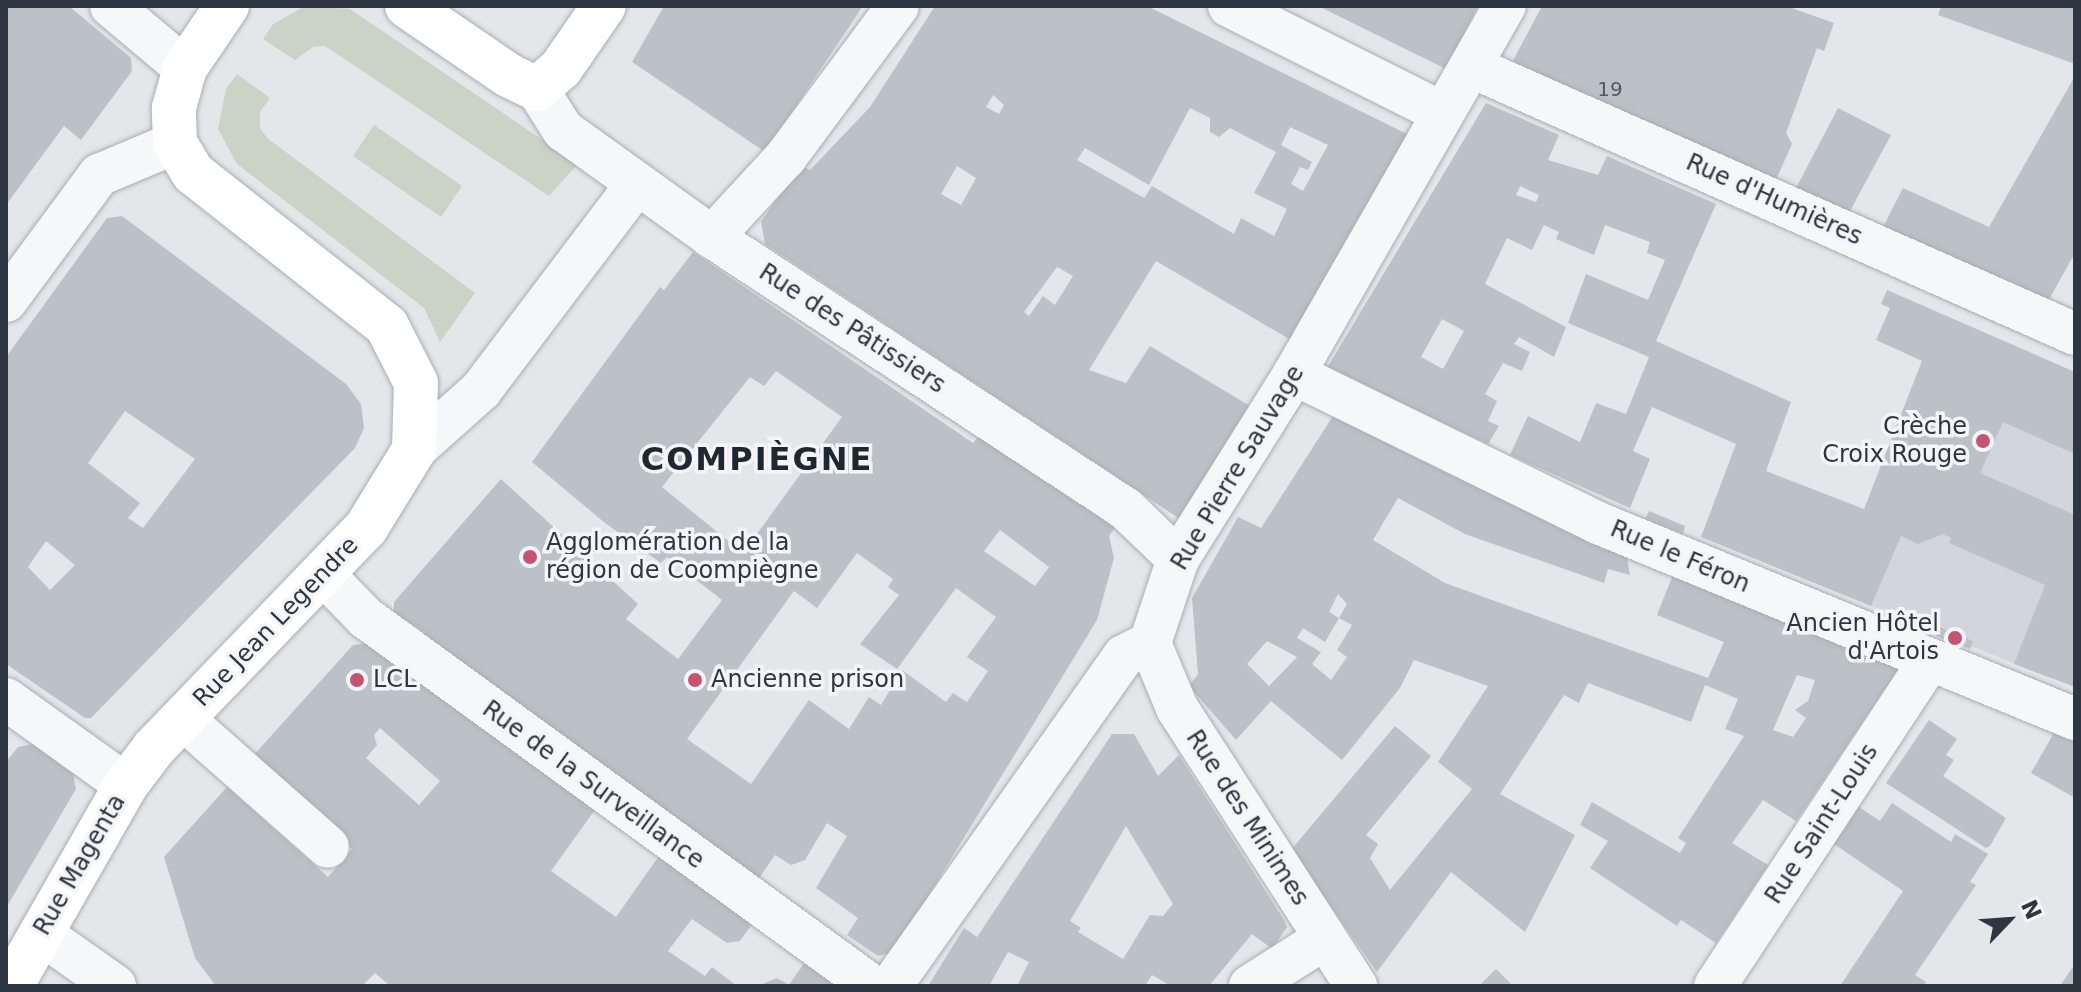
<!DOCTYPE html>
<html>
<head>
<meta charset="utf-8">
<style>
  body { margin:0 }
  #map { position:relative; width:2081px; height:992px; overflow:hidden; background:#e4e7ea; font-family:"DejaVu Sans",sans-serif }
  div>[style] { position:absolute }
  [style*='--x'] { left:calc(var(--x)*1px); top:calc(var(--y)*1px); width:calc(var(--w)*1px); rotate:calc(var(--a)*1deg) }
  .built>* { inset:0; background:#d2d6dc }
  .green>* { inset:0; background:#cad3c5 }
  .building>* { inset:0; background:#bbc1c7 }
  .roads { filter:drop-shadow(0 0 2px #a9aeb4) drop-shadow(0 0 2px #a9aeb4) }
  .street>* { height:42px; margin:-21px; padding:0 21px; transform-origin:21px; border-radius:21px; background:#f6f7f9 }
  .secondary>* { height:44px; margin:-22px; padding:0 22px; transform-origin:22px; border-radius:22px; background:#fff }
  .dots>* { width:22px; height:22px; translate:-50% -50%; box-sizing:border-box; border:4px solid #f3f5f8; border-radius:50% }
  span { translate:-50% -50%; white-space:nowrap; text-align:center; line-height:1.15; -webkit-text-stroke:7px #f3f5f8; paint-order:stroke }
  .number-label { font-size:20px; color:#505962 }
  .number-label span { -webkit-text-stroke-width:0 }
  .street-label { font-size:24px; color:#2d3641 }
  .poi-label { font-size:24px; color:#2d3641 }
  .right { translate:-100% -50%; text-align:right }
  .left { translate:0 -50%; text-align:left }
  .district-label { font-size:32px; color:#1f2732; font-weight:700; letter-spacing:2px }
  .frame { position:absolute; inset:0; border:8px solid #2d3641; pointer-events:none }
  .north { position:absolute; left:1969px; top:880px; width:80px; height:80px; -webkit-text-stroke:6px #f3f5f8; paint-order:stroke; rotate:65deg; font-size:22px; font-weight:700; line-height:32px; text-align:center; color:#2d3641 }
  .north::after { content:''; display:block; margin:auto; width:28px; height:36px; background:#2d3641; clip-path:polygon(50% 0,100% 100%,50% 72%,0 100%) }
</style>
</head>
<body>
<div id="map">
  <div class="built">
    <i style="clip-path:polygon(1922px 361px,2075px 372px,2075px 601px,2052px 679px,1833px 590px)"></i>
  </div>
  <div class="green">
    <i style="clip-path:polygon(305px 6px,350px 9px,578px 164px,549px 196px,325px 46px,313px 47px,295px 60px,263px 39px,273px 24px)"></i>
    <i style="clip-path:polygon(237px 74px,270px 98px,260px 112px,260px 128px,267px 138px,475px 293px,440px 342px,424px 308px,237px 164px,218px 129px,226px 89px)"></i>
    <i style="clip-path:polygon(374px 125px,462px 186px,441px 217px,353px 156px)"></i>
  </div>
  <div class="building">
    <i style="clip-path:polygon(6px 6px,69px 6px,131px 58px,132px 71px,81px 140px,64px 126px,6px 205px)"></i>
    <i style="clip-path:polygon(664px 6px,863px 6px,765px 152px,632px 62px)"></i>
    <i style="clip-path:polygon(evenodd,935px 6px,1147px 6px,1413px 137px,1291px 340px,1156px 261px,1089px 370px,1126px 383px,1150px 346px,1250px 406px,1180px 519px,765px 244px,761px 221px,801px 166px,810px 170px,870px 107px,935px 6px,993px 95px,1004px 105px,999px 114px,986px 107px,993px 95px,935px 6px,1190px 108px,1210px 118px,1210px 132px,1219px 137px,1230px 128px,1276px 152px,1254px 193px,1287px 209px,1274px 236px,1241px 218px,1234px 234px,1152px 186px,1144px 198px,1077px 160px,1085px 148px,1149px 185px,1190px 108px,935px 6px,1290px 127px,1328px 145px,1303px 191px,1291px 184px,1300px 167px,1308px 170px,1312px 162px,1281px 145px,1290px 127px,935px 6px,957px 166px,976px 178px,961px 205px,941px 194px,957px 166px,935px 6px,1057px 267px,1073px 276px,1055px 305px,1043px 296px,1029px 316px,1024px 312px,1057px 267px)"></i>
    <i style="clip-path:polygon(1318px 6px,1478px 6px,1446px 69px)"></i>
    <i style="clip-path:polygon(1542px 6px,1786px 6px,1834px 23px,1824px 51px,1817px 48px,1786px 133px,1792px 144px,1775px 182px,1508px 70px)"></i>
    <i style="clip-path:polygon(1941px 6px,2075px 6px,2075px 64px,1938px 15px)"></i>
    <i style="clip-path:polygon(2075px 76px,2075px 253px,2047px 303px,1882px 229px,1903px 188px,1989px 227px)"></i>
    <i style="clip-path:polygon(evenodd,1486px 103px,1559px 135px,1548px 160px,1598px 175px,1607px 156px,1716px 204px,1656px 341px,1791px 402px,1766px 471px,1864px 509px,1922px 361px,1876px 340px,1890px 308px,1881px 304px,1887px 290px,2075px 372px,2075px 454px,2003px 422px,1980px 473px,2075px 515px,2075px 687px,2014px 664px,2045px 585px,1949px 543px,1951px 538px,1943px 534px,1918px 544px,1901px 536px,1871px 606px,1701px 537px,1736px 444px,1652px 407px,1633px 451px,1650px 459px,1630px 508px,1510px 455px,1528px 416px,1580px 442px,1596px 403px,1626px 414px,1649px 357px,1568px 323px,1586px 274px,1648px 300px,1665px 260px,1647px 253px,1650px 242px,1605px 225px,1594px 255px,1556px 239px,1559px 232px,1544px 225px,1532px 250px,1507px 238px,1485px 284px,1566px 327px,1554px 357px,1519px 337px,1514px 344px,1530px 352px,1522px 371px,1503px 363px,1485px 394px,1497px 401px,1488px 421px,1499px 426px,1488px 444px,1327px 368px,1486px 103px,1520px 186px,1539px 195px,1536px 202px,1516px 195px,1520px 186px,1486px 103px,1442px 319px,1464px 331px,1443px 369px,1421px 357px,1442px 319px)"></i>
    <i style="clip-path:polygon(1838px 108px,1891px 135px,1849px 213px,1795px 190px)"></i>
    <i style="clip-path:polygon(evenodd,122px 216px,346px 384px,361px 404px,364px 428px,355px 448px,91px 718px,85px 718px,6px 664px,6px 357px,107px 218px,122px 216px,125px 411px,195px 459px,143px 528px,128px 518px,140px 503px,88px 463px,125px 411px,122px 216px,46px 541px,75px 565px,50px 590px,28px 567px,46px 541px)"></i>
    <i style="clip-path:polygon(evenodd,693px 252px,973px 443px,981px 434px,1115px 528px,1109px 536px,1114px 558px,1097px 620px,894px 952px,878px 956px,847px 935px,858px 918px,816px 888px,847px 836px,827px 823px,805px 860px,791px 865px,775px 855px,755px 884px,423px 643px,424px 632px,394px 613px,394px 602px,501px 479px,638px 604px,626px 619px,678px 659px,722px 600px,667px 557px,661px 563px,605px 523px,532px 462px,660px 287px,664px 290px,693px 252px,776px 371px,842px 417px,743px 553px,662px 487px,750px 377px,764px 386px,776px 371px,693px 252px,1000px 530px,1049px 567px,1035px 586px,984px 551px,1000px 530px,693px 252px,857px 553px,893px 579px,888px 587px,899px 595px,860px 644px,897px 669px,956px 588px,996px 617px,967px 657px,988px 671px,967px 702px,953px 693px,946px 702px,902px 670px,881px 705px,869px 697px,849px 729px,809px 700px,751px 784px,687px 739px,794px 591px,817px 608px,857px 553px)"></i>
    <i style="clip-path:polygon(evenodd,1333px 416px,1626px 552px,1630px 575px,1608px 569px,1604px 583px,1465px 534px,1398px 498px,1373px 540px,1445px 583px,1708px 678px,1724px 642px,1657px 615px,1674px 572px,1903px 662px,1796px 821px,1763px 800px,1732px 843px,1768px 865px,1716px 943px,1681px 920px,1677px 926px,1590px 868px,1608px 841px,1580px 825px,1592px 802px,1680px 853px,1686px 843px,1678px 838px,1744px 736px,1725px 729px,1738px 699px,1705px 685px,1691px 722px,1588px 683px,1579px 703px,1564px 695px,1500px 794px,1575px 835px,1525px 932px,1451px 872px,1377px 972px,1291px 850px,1395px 726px,1431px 756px,1366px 835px,1378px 844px,1370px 858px,1390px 890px,1472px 789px,1438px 762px,1488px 686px,1414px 660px,1400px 688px,1342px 760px,1271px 701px,1236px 740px,1189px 686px,1198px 674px,1192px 598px,1238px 517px,1261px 528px,1333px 416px,1338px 594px,1347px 604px,1339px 618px,1329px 612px,1338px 594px,1333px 416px,1339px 618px,1352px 625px,1337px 650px,1347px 657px,1331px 680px,1312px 664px,1321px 652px,1297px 638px,1303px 628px,1325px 642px,1339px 618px,1333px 416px,1267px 641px,1297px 657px,1269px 686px,1247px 664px,1267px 641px,1333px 416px,1797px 675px,1815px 680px,1808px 701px,1795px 710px,1806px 718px,1793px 737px,1773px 730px,1797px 675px)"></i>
    <i style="clip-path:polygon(1649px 511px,1685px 526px,1683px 534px,1645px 519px)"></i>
    <i style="clip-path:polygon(1939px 627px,1973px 641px,1970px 649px,1936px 636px)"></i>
    <i style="clip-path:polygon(evenodd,370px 643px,597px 807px,551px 871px,616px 917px,661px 853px,755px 920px,740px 941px,727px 943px,692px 919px,668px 951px,705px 976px,712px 967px,737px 986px,390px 986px,375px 973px,362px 986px,216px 986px,195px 958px,164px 857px,227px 787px,328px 877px,352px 849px,251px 758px,353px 645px,370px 643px,380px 728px,440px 781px,419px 805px,366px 758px,377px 745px,374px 735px,380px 728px)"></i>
    <i style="clip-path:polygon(1929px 720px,1957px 739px,1946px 755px,1954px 760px,1943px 776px,2006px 818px,1990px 846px,1986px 848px,1886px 783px)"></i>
    <i style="clip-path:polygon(2058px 726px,2075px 733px,2075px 798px,2031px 773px)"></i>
    <i style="clip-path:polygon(evenodd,1112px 734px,1134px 734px,1158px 776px,1179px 755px,1284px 920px,1287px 927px,1272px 949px,1252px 934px,1209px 986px,1171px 986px,1152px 975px,1145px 986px,1017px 986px,1029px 962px,1008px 952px,989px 986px,928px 986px,964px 928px,977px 937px,1112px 734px,1126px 826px,1173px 904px,1163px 916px,1150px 915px,1123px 959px,1078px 932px,1081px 928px,1070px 921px,1126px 826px)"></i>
    <i style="clip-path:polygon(33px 744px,73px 774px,76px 789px,6px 908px,6px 762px,18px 747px)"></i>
    <i style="clip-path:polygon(1892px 803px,1951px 842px,1955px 834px,1988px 854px,1970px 882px,1976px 885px,1915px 975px,1926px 982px,1923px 986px,1840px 986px,1903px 891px,1834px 844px,1859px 807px,1880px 821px)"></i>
    <i style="clip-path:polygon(808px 957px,849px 986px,758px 986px,777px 978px,789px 985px)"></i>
    <i style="clip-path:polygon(2075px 964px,2075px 986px,2060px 986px,2068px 974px)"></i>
    <i style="clip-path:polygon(1496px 969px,1513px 986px,1479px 986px)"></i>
  </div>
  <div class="roads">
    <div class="street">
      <i style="--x:111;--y:6;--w:97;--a:40"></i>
      <i style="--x:1229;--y:6;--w:239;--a:26.6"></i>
      <i style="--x:1472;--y:67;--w:659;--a:23.88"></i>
      <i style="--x:537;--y:89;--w:49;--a:57.6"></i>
      <i style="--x:563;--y:130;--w:183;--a:35.7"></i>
      <i style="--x:712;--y:237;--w:494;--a:33.3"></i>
      <i style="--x:1125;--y:508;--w:74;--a:43.9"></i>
      <i style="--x:712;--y:237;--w:108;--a:-47.3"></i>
      <i style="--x:785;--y:158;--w:189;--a:-53.4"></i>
      <i style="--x:6;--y:301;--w:157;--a:-53.6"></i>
      <i style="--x:99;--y:175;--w:82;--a:-22.8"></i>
      <i style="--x:1294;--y:374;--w:339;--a:26.1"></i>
      <i style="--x:1598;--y:523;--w:516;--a:22.34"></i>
      <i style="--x:414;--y:450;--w:90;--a:-41.8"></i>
      <i style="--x:481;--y:390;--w:258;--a:-52.9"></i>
      <i style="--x:323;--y:574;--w:62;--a:45.7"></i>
      <i style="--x:366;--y:618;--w:626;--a:36.03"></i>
      <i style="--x:1150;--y:643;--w:70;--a:67.4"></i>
      <i style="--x:1177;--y:708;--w:331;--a:57.2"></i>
      <i style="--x:6;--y:699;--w:148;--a:35.6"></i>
      <i style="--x:183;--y:719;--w:193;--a:41.4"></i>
      <i style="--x:40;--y:933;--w:92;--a:35.2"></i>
      <i style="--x:891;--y:986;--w:404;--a:-54.8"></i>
      <i style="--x:1124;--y:656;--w:29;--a:-27"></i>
      <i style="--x:1150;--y:643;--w:89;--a:-71.6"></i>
      <i style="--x:1178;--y:559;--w:218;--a:-57.9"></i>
      <i style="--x:1294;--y:374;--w:424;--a:-60.2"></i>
      <i style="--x:1250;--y:986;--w:88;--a:-32.4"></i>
      <i style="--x:1715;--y:986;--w:388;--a:-56.6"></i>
    </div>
    <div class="secondary">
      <i style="--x:407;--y:6;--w:122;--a:34.3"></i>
      <i style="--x:508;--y:75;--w:32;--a:26"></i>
      <i style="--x:537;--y:89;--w:32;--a:-41"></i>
      <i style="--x:561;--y:68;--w:75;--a:-55.3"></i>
      <i style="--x:11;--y:986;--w:232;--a:-60.2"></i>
      <i style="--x:126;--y:785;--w:46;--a:-52.9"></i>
      <i style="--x:154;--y:748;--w:306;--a:-46.1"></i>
      <i style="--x:366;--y:528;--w:92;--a:-58.4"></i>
      <i style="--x:414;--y:450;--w:67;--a:-88.3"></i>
      <i style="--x:416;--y:383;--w:64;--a:-117"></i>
      <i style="--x:387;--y:326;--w:247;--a:-141.7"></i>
      <i style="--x:193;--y:173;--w:35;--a:-121"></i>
      <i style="--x:175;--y:143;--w:35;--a:-92"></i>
      <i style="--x:174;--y:108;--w:41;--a:-74.6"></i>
      <i style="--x:185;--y:68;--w:75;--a:-55.9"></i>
    </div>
  </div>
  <div class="dots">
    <i style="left:1983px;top:441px;background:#c4546f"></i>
    <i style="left:530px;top:557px;background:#c4546f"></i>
    <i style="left:1955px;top:638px;background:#c4546f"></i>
    <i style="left:357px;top:680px;background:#c4546f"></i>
    <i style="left:695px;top:680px;background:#c4546f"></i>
  </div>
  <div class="number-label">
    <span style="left:1610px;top:89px">19</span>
  </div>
  <div class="street-label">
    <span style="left:1774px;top:200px;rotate:24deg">Rue d'Humières</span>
    <span style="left:852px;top:329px;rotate:33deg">Rue des Pâtissiers</span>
    <span style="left:1238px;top:468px;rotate:-59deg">Rue Pierre Sauvage</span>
    <span style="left:1680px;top:557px;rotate:23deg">Rue le Féron</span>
    <span style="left:276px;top:622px;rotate:-46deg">Rue Jean Legendre</span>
    <span style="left:593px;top:785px;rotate:36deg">Rue de la Surveillance</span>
    <span style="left:1247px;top:818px;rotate:57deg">Rue des Minimes</span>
    <span style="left:1822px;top:824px;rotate:-57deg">Rue Saint-Louis</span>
    <span style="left:80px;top:865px;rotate:-60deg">Rue Magenta</span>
  </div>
  <div class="poi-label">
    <span class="right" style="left:1967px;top:441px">Crèche<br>Croix Rouge</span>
    <span class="left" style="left:546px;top:557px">Agglomération de la<br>région de Coompiègne</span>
    <span class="right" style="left:1939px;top:638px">Ancien Hôtel<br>d'Artois</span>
    <span class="left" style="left:373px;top:680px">LCL</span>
    <span class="left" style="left:711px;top:680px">Ancienne prison</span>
  </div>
  <div class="district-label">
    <span style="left:757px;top:459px">COMPIÈGNE</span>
  </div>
  <div class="frame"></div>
  <div class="north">N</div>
</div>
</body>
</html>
